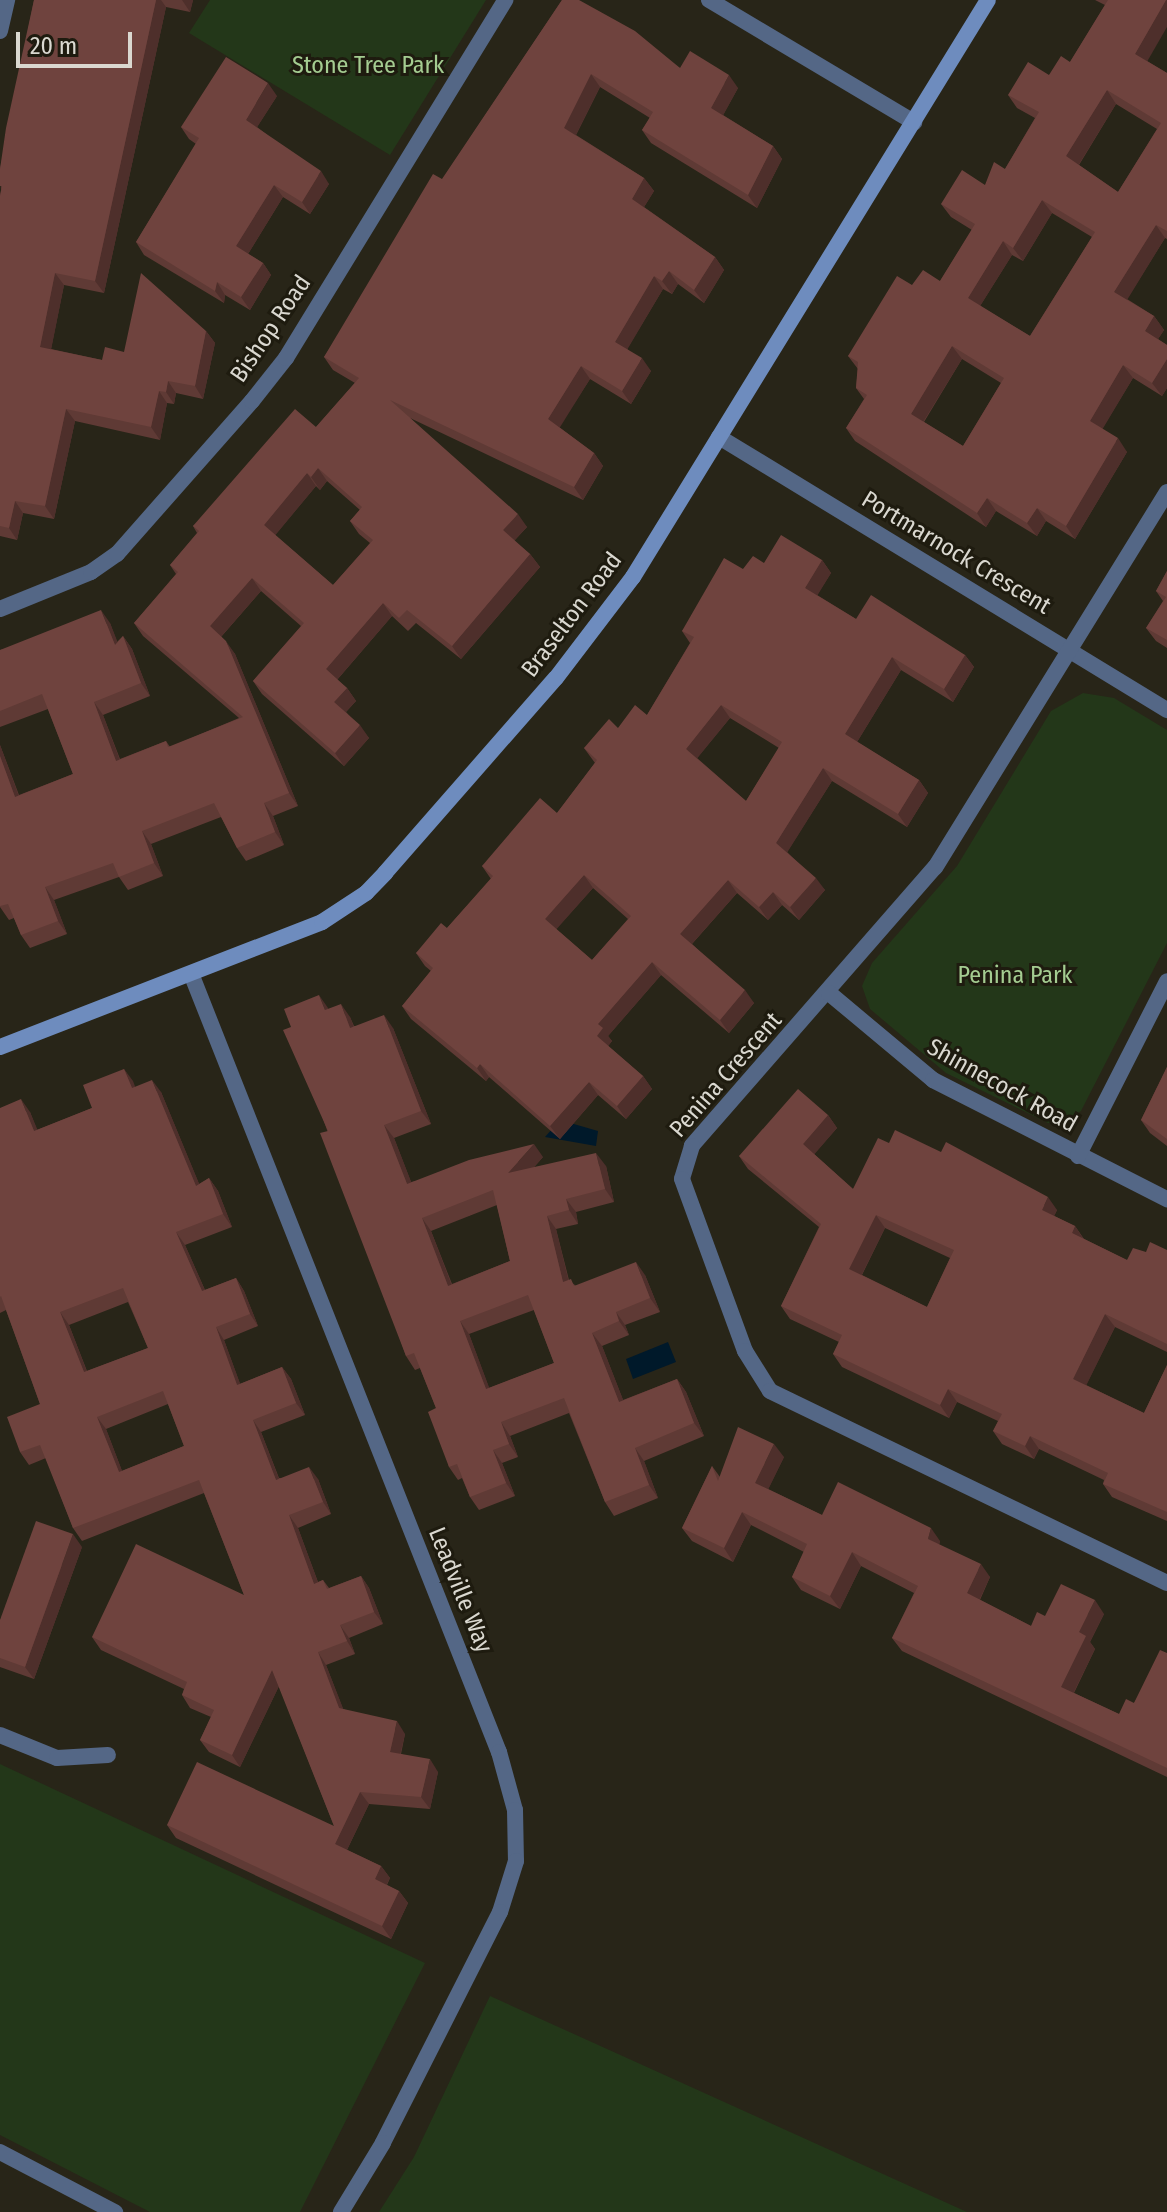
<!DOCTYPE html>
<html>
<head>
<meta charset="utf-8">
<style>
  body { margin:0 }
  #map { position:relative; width:1167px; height:2212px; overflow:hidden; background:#282518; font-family:"Fira Sans Condensed",sans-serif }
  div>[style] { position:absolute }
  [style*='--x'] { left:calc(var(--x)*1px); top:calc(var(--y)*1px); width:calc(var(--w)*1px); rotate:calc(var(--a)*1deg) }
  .green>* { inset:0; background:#233719 }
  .water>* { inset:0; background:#00192a }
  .street>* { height:16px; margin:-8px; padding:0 8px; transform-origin:8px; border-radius:8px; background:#546786 }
  .secondary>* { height:16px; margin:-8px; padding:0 8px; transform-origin:8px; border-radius:8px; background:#6e8cbe }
  .wall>* { inset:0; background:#5f3a35 }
  .shaded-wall>* { inset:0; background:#4e2f2b }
  .building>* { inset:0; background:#6f433e }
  span { translate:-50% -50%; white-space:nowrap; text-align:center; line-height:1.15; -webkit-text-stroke:6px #1e1b0f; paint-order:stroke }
  .park-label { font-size:24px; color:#a4cc91 }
  .street-label { font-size:24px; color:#dad8d0 }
  .scale { position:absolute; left:16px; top:32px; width:116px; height:36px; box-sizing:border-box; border:4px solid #dad8d0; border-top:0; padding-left:10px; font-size:24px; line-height:28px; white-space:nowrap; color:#dad8d0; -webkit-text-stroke:6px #1e1b0f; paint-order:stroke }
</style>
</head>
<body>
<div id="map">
  <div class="green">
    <i style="clip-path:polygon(210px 0,486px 0,390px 155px,189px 33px)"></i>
    <i style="clip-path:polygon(1083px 693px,1114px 698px,1167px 730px,1167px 943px,1081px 1111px,1065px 1122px,1048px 1123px,946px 1073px,870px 1009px,862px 986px,872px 963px,957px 866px,1051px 711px)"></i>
    <i style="clip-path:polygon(0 1764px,425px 1963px,300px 2212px,150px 2212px,0 2135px)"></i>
    <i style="clip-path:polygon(490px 1996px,967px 2212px,379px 2212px,414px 2157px)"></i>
  </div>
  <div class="water">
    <i style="clip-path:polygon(560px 1120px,598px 1131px,596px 1146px,545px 1137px)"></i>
    <i style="clip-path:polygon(668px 1342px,676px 1362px,633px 1379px,626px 1359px)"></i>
  </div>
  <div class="street">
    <i style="--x:709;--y:0;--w:239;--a:30.8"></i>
    <i style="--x:0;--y:31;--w:32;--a:-77"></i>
    <i style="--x:719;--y:437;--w:525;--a:31.36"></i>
    <i style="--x:1167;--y:492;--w:441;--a:121.7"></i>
    <i style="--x:935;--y:867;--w:370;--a:131.1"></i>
    <i style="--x:692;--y:1146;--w:34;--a:107"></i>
    <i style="--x:682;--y:1179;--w:183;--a:69.9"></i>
    <i style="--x:745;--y:1351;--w:47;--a:58"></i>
    <i style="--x:770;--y:1391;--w:441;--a:25.8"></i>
    <i style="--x:0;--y:609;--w:98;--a:-22.1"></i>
    <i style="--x:91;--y:572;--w:32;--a:-35"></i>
    <i style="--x:117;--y:554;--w:204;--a:-48.6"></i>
    <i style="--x:252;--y:401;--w:55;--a:-51.7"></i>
    <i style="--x:286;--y:358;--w:420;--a:-58.5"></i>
    <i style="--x:192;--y:976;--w:835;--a:68.42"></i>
    <i style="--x:499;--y:1752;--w:60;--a:74.6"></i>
    <i style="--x:515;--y:1810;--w:51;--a:88.9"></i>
    <i style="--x:516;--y:1861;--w:53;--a:107.4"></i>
    <i style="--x:500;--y:1912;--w:259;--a:116.9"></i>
    <i style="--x:383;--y:2143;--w:81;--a:121.3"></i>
    <i style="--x:829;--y:993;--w:136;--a:39.9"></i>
    <i style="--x:933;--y:1080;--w:263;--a:27"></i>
    <i style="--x:1078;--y:1156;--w:196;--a:-63"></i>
    <i style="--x:0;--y:1735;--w:61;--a:22"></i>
    <i style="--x:57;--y:1758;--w:51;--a:-3.4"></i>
    <i style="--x:0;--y:2152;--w:130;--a:27.6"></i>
  </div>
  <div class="secondary">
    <i style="--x:0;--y:1047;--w:345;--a:-21.2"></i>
    <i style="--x:322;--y:922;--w:53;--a:-33.4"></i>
    <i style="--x:366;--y:893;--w:28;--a:-46"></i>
    <i style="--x:385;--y:873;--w:259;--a:-48.8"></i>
    <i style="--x:556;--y:678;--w:127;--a:-52.7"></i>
    <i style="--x:633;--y:577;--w:677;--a:-58.4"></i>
  </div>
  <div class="wall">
    <i style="clip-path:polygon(34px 0,193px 0,190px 12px,166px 7px,104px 293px,64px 285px,51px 349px,102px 360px,124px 352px,206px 331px,215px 343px,203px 399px,176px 393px,174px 404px,167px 403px,160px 440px,75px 421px,54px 519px,23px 513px,17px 540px,0 536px,0 196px,1px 190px,0 169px)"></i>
    <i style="clip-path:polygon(evenodd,562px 0,680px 68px,738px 88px,723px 115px,773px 146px,782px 159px,757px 208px,651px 143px,642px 130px,650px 118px,600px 87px,576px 135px,644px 178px,654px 191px,644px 207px,715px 257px,724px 270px,704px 303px,678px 284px,672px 294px,663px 289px,627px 349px,651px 371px,631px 404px,590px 379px,559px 427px,594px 453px,603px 466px,583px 500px,410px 418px,527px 527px,514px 541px,530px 554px,540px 567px,461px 659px,416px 623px,408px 631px,392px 616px,337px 680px,347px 688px,356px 701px,346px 712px,369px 738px,344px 766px,262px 694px,253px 681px,301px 626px,261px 591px,221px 637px,235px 654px,298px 806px,273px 816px,284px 845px,246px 861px,237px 848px,221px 817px,151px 844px,163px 876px,128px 890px,119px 877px,54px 900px,67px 934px,30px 948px,21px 935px,14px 918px,9px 920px,0 907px,0 745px,19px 795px,73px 774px,48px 709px,0 727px,0 650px,110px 623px,117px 642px,123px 636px,132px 649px,150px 696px,103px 715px,120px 759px,166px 741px,170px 747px,239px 718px,143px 636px,134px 623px,176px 574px,170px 565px,197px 533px,193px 526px,316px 427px,355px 383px,333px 370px,324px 357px,562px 0,327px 481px,360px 510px,350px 521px,359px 534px,370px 543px,333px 585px,275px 535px,316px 486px,320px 490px,327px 481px)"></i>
    <i style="clip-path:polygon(evenodd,1095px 0,1167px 0,1147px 61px,1167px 73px,1167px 239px,1165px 238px,1127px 299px,1154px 316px,1164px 330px,1158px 339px,1167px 345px,1167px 388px,1162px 396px,1133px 378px,1102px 429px,1127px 452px,1075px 539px,1046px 521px,1037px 536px,996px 511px,986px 527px,855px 441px,846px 428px,864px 399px,856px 388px,858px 369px,848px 356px,912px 285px,940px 281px,972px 230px,951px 217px,941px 204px,985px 185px,1005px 169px,1035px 118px,1017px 108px,1008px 95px,1049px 75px,1070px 62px,1105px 5px,1095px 0,1116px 104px,1157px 129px,1118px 192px,1079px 165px,1116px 104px,1095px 0,1052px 213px,1092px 237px,1030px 336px,980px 306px,1012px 255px,1023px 261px,1052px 213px,1095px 0,962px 359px,1001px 383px,963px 446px,924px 422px,962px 359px)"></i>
    <i style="clip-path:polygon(277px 96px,257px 127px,329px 184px,310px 214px,283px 197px,248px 254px,263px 263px,271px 275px,250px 310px,225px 295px,224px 303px,144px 255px,136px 242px,196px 144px,189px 139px,181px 127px)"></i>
    <i style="clip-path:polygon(evenodd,822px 560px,831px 573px,817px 595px,856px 619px,965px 655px,974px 667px,953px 702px,901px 670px,857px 742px,919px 780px,928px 793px,907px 827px,832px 781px,787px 852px,825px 890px,799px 920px,782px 905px,768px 920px,737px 893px,692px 944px,754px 1003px,729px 1033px,661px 975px,608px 1036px,612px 1041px,608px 1046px,643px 1076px,652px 1089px,626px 1119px,598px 1095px,560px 1139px,489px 1077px,486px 1081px,411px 1019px,402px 1006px,431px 971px,425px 966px,416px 953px,447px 928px,491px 879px,482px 866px,557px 813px,595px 763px,584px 748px,618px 728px,647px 715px,690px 643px,682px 631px,743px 569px,764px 563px,822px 560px,730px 718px,779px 748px,746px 801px,697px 758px,730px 718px,822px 560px,593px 888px,628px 919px,592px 960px,556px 929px,593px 888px)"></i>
    <i style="clip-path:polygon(1167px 571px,1167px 648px,1156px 641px,1146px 628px,1163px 601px,1156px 591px)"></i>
    <i style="clip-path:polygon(evenodd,328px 1009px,350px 1017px,354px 1026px,393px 1028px,431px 1124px,394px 1138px,411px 1182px,543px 1157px,534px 1167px,606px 1166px,614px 1202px,576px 1212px,578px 1224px,556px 1229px,569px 1280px,576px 1286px,645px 1275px,660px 1312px,625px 1325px,629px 1335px,602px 1346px,623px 1400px,677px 1379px,686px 1392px,704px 1436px,644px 1461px,658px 1498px,614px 1516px,605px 1502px,569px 1413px,510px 1436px,518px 1457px,502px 1463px,515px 1496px,479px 1510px,470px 1497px,462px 1478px,458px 1480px,449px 1467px,436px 1408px,420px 1368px,415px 1370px,406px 1356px,291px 1027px,328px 1009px,497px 1205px,510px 1261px,452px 1284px,431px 1231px,497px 1205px,328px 1009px,534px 1310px,554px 1363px,489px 1388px,469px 1334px,534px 1310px)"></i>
    <i style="clip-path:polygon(1167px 1067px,1167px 1146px,1150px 1133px,1141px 1120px)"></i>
    <i style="clip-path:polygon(evenodd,124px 1069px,135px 1087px,161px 1092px,199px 1184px,209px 1178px,218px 1191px,232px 1227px,185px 1245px,205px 1290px,236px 1278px,244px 1291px,258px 1326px,224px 1340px,240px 1384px,282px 1367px,291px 1379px,305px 1415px,261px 1432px,279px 1478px,318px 1479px,331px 1514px,298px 1528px,318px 1582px,323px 1580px,329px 1588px,361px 1576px,369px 1588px,383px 1624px,349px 1638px,355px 1654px,326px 1665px,343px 1709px,405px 1734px,401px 1754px,438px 1772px,430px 1809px,369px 1804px,347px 1850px,381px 1866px,390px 1878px,387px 1885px,399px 1891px,408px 1903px,391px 1939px,176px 1838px,167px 1825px,334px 1826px,279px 1686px,240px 1767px,209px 1752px,200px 1740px,211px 1717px,190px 1708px,182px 1695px,184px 1689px,101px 1650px,92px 1637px,244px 1595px,204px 1493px,82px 1541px,73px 1528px,46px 1458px,29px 1465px,20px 1452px,40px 1404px,6px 1310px,0 1313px,0 1108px,30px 1112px,37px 1130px,92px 1108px,124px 1069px,128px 1302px,148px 1348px,87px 1371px,69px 1325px,128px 1302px,124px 1069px,168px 1404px,184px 1446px,122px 1471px,106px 1429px,168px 1404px)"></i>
    <i style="clip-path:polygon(evenodd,828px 1115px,837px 1128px,814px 1154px,853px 1189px,889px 1143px,1057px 1210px,1054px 1216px,1075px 1226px,1084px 1239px,1127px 1260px,1146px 1252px,1167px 1250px,1167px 1352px,1115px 1327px,1086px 1385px,1144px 1413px,1167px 1365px,1167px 1521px,1112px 1497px,1103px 1484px,1104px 1480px,1039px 1449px,1034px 1459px,1002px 1444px,993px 1431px,998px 1421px,957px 1402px,949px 1418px,842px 1367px,833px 1354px,839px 1342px,790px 1319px,781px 1306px,819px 1227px,748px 1169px,739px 1156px,828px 1115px,885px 1228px,950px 1258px,927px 1307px,862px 1275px,885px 1228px)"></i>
    <i style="clip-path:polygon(784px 1457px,768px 1489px,822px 1515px,940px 1541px,939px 1545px,990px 1577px,980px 1600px,1031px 1626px,1045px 1616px,1104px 1614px,1090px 1642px,1095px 1649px,1074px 1693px,1119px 1714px,1134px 1703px,1167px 1653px,1167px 1777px,902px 1651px,892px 1638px,914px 1593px,861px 1566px,840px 1609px,801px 1590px,792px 1577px,804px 1552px,751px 1525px,733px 1562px,692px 1541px,682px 1528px,712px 1466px,720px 1477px)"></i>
    <i style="clip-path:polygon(82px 1547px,34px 1679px,0 1667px,0 1620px)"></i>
  </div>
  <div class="shaded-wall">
    <i style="clip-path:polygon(156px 0,161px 0,166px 7px,104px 293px,95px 281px)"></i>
    <i style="clip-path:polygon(182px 0,193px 0,190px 12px)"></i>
    <i style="clip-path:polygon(1166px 0,1167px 0,1167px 27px,1144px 67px,1135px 54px)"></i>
    <i style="clip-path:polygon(591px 74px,600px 87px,573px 141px,564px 128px)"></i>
    <i style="clip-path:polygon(729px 75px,738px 88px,720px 121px,711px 108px)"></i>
    <i style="clip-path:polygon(268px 83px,277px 96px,254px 132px,246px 120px)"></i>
    <i style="clip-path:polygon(1107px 90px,1116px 104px,1076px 169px,1066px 156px)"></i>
    <i style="clip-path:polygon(773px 146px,782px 159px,757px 208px,748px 195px)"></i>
    <i style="clip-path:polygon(321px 171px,329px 184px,310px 214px,302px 202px)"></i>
    <i style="clip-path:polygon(644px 178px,654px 191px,641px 212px,632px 199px)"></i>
    <i style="clip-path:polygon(274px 185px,283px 197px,245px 259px,236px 246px)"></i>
    <i style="clip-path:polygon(1042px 200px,1052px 213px,1023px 261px,1013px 248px)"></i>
    <i style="clip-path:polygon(1156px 225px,1165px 238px,1124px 305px,1114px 292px)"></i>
    <i style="clip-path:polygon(1003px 241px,1012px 255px,977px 311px,968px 298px)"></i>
    <i style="clip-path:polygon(715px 257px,724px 270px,704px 303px,694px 290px)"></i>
    <i style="clip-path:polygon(263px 263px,271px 275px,250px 310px,241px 297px)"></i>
    <i style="clip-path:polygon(669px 271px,678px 284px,672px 294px,662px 281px)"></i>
    <i style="clip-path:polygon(55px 273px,64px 285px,49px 360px,40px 347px)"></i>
    <i style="clip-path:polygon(654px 276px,663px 289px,624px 355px,615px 342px)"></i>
    <i style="clip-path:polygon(217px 282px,225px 295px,224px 303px,215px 291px)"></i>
    <i style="clip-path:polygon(1154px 316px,1164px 330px,1154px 345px,1145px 331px)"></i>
    <i style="clip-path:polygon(206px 331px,215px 343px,203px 399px,195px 386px)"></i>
    <i style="clip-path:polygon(952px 346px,962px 359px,920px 427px,911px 414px)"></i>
    <i style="clip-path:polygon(642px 358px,651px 371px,631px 404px,622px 391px)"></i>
    <i style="clip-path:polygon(1167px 359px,1167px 388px,1162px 396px,1152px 383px)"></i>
    <i style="clip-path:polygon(1123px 365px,1133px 378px,1099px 435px,1090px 421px)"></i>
    <i style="clip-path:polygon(581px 366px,590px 379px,557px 432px,548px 419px)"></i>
    <i style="clip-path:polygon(168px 381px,176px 393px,174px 404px,166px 392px)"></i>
    <i style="clip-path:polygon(159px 391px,167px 403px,160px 440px,151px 427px)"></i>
    <i style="clip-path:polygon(66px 409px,75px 421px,54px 519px,45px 506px)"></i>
    <i style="clip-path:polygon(1118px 438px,1127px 452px,1075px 539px,1066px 526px)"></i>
    <i style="clip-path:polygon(594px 453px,603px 466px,583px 500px,574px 487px)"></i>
    <i style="clip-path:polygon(318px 468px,327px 481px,320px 490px,311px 477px)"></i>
    <i style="clip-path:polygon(307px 473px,316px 486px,273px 538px,264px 525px)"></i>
    <i style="clip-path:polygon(987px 498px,996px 511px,986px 527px,977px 513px)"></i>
    <i style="clip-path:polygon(15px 501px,23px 513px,17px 540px,9px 528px)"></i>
    <i style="clip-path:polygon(1037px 508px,1046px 521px,1037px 536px,1027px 523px)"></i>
    <i style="clip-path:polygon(518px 514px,527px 527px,512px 543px,503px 530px)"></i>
    <i style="clip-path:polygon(530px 554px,540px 567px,461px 659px,452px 646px)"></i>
    <i style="clip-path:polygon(822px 560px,831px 573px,814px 601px,805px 588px)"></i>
    <i style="clip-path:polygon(252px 578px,261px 591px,219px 639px,210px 626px)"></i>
    <i style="clip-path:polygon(383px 603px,392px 616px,335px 682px,326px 669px)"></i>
    <i style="clip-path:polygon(101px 610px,110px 623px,124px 658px,115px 645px)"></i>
    <i style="clip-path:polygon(123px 636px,132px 649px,150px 696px,141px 683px)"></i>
    <i style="clip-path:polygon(226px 641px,235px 654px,298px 806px,289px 793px)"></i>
    <i style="clip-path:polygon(965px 655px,974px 667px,953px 702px,944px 689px)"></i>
    <i style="clip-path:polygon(892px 657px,901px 670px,854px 747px,845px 734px)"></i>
    <i style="clip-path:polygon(347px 688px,356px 701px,343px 715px,334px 702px)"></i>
    <i style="clip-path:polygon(94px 702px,103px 715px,125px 774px,116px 761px)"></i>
    <i style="clip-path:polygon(721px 705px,730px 718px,695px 761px,686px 749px)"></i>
    <i style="clip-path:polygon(360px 725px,369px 738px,344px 766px,335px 753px)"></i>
    <i style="clip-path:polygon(0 745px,24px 810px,15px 797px,0 756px)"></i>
    <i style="clip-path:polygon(823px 768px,832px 781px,785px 856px,776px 843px)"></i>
    <i style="clip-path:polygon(919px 780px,928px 793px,907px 827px,898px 814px)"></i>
    <i style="clip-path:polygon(264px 803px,273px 816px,284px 845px,275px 832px)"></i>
    <i style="clip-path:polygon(142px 831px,151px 844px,163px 876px,154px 863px)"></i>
    <i style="clip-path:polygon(584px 875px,593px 888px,554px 932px,545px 919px)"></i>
    <i style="clip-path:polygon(816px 878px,825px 890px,799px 920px,790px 907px)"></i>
    <i style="clip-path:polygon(728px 880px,737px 893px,689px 947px,680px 934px)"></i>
    <i style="clip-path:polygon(45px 887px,54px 900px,67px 934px,58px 921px)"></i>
    <i style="clip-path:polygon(773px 892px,782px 905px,768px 920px,759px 907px)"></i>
    <i style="clip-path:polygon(652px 962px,661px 975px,608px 1036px,612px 1041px,606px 1049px,597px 1036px,598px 1024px)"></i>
    <i style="clip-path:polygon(745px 990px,754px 1003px,729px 1033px,720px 1020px)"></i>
    <i style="clip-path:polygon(319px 995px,328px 1008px,334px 1023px,325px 1010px)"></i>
    <i style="clip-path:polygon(341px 1004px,350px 1017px,359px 1041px,350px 1028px)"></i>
    <i style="clip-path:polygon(384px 1015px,393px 1028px,431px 1124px,421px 1111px)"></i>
    <i style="clip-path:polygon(480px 1064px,489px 1077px,486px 1081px,477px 1068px)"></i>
    <i style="clip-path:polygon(124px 1069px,133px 1081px,140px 1100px,132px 1088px)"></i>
    <i style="clip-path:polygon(643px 1076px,652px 1089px,626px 1119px,617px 1106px)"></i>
    <i style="clip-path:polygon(152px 1080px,161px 1092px,205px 1198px,196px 1186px)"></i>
    <i style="clip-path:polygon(589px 1082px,598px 1095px,560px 1139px,550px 1126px)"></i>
    <i style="clip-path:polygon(21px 1099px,30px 1112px,43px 1143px,34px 1131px)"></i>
    <i style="clip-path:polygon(828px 1115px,837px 1128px,812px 1157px,803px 1144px)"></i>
    <i style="clip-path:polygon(384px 1125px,394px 1138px,417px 1197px,407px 1184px)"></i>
    <i style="clip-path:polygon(534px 1144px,543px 1157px,517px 1187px,508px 1173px)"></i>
    <i style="clip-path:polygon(596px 1153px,606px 1166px,614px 1202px,605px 1189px)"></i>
    <i style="clip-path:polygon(209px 1178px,218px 1191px,232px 1227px,223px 1214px)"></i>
    <i style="clip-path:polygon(1048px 1197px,1057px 1210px,1051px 1223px,1042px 1210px)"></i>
    <i style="clip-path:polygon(566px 1199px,576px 1212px,578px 1224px,569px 1210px)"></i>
    <i style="clip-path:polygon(876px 1215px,885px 1228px,858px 1282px,849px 1269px)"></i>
    <i style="clip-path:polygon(547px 1216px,556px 1229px,572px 1295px,563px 1282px)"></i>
    <i style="clip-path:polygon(422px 1218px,431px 1231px,457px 1299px,448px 1286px)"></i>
    <i style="clip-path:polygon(1075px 1226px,1084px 1240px,1072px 1233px)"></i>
    <i style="clip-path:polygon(176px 1232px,185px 1245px,211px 1304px,202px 1291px)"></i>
    <i style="clip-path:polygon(636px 1262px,645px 1275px,660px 1312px,650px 1298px)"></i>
    <i style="clip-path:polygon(236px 1278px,244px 1291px,258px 1326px,250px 1314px)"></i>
    <i style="clip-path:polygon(60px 1312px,69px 1325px,92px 1385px,84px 1372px)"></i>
    <i style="clip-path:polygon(616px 1312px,625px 1325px,629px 1335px,619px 1321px)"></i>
    <i style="clip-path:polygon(1105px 1314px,1115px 1327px,1083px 1392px,1073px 1379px)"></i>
    <i style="clip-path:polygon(460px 1321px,469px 1334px,495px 1403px,486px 1389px)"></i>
    <i style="clip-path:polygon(216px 1327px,224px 1340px,245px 1397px,237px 1385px)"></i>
    <i style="clip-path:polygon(592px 1333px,602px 1346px,629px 1415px,619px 1402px)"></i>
    <i style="clip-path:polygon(282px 1367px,291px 1379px,305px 1415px,296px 1403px)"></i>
    <i style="clip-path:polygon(677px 1379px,686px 1392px,704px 1436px,694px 1423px)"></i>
    <i style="clip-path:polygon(948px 1389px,957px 1402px,949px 1418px,940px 1405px)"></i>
    <i style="clip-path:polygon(97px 1417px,106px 1429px,127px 1484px,119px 1472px)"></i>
    <i style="clip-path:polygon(253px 1420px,261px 1432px,284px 1492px,276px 1480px)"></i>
    <i style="clip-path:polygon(501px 1422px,510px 1436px,518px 1457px,509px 1444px)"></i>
    <i style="clip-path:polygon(1030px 1436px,1039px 1449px,1034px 1459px,1025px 1446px)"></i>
    <i style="clip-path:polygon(774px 1444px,784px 1457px,765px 1496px,755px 1483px)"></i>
    <i style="clip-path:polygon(635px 1448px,644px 1461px,658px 1498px,649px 1485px)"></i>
    <i style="clip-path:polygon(493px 1450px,502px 1463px,515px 1496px,506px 1483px)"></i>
    <i style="clip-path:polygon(309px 1467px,318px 1479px,331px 1514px,323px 1502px)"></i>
    <i style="clip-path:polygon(742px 1512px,751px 1525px,733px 1562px,724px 1548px)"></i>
    <i style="clip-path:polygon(289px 1515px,298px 1528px,323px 1596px,314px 1584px)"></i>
    <i style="clip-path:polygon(931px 1528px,940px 1541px,937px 1553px,928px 1539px)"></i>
    <i style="clip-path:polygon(73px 1534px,82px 1547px,34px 1679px,25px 1667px)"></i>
    <i style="clip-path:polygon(852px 1552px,861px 1566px,840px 1609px,830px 1596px)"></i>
    <i style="clip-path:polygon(981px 1564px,990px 1577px,976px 1607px,967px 1593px)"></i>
    <i style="clip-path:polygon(361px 1576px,369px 1588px,383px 1624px,374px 1612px)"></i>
    <i style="clip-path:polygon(1095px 1600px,1104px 1614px,1090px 1642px,1095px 1649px,1070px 1700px,1061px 1687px,1079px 1632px)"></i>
    <i style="clip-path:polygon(340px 1625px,349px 1638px,355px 1654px,347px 1641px)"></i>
    <i style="clip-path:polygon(318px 1652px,326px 1665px,348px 1721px,339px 1708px)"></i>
    <i style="clip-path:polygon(272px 1670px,281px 1682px,240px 1767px,232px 1755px)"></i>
    <i style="clip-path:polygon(397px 1721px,405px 1734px,398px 1764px,390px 1752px)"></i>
    <i style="clip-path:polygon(430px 1759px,438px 1772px,430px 1809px,421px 1797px)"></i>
    <i style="clip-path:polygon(360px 1792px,369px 1804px,344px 1856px,335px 1844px)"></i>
    <i style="clip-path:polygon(381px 1866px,390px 1878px,383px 1891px,375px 1879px)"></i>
    <i style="clip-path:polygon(399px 1891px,408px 1903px,391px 1939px,382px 1926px)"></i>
  </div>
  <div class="building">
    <i style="clip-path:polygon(34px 0,156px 0,95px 281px,55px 273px,40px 347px,102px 360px,105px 347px,124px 352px,141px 273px,206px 331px,195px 386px,168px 381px,166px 392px,159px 391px,151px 427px,66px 409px,45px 506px,15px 501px,9px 528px,0 526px,0 196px,2px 186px,0 186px,0 169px,6px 128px)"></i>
    <i style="clip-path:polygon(evenodd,562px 0,579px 0,635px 31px,680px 68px,690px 51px,729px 75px,711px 108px,773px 146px,748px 195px,642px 130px,653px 112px,591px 74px,564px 128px,644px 178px,632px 199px,715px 257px,694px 290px,669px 271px,662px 281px,654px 276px,615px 342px,642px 358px,622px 391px,581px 366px,548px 419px,594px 453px,574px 487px,390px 400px,518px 514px,503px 530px,530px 554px,452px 646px,407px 610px,399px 618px,383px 603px,326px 669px,347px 688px,334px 702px,360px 725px,335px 753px,253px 681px,304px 623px,252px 578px,210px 626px,226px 641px,289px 793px,264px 803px,275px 832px,237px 848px,214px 803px,142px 831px,154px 863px,119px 877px,113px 863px,45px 887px,58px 921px,21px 935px,8px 904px,0 906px,0 756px,15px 797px,73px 774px,42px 694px,0 711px,0 650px,101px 610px,115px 645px,123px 636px,141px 683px,94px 702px,116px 761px,166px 741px,168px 747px,243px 717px,134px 623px,178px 572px,170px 565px,199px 531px,193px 526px,295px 409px,316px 427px,359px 378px,324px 357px,433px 174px,442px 179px,562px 0,318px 468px,362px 507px,350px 521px,373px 540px,333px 585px,264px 525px,307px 473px,311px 477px,318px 468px)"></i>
    <i style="clip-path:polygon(evenodd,1108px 0,1166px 0,1135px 54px,1167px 73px,1167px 231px,1156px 225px,1114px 292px,1154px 316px,1145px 331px,1167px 345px,1167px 359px,1152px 383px,1123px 365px,1090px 421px,1118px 438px,1066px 526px,1037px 508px,1027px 523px,987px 498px,977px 513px,846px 428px,867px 395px,856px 388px,858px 362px,848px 356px,897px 276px,912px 285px,923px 270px,940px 281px,975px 224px,941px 204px,962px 170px,985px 185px,994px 162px,1005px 169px,1039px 112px,1008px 95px,1028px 62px,1049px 75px,1061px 56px,1070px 62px,1108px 0,1107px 90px,1161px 123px,1118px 192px,1066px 156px,1107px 90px,1108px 0,1042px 200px,1095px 232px,1030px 336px,968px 298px,1003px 241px,1013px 248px,1042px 200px,1108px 0,952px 346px,1004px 378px,963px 446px,911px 414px,952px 346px)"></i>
    <i style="clip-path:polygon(226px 57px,268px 83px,246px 120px,321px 171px,302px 202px,274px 185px,236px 246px,263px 263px,241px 297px,217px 282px,215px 291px,136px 242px,199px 138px,181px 127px)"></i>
    <i style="clip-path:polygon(evenodd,781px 535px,822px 560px,805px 588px,856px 619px,871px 595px,965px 655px,944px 689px,892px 657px,845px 734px,919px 780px,898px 814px,823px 768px,776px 843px,816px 878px,790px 907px,773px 892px,759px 907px,728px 880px,680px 934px,745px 990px,720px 1020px,652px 962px,598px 1024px,603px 1028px,597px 1036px,643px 1076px,617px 1106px,589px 1082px,550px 1126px,480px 1064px,477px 1068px,402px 1006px,433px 968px,416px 953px,441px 923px,447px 928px,493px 876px,482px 866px,540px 798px,557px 813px,597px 760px,584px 748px,609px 719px,618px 728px,635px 705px,647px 715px,694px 637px,682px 631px,724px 558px,743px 569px,753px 556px,764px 563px,781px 535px,721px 705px,782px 742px,746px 801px,686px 749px,721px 705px,781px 535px,584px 875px,631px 916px,592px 960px,545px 919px,584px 875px)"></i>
    <i style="clip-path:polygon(1167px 571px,1167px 640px,1146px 628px,1166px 597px,1156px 591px)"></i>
    <i style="clip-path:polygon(evenodd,319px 995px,325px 1010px,341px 1004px,350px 1028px,384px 1015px,421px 1111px,384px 1125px,407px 1184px,469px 1160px,534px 1144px,508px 1173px,596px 1153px,605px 1189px,566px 1199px,569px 1210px,547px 1216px,563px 1282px,571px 1279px,574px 1286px,636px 1262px,650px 1298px,616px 1312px,619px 1321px,592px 1333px,619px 1402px,677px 1379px,694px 1423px,635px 1448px,649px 1485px,605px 1502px,564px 1398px,501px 1422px,509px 1444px,493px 1450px,506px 1483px,470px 1497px,457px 1464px,449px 1467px,428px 1412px,436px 1408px,414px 1353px,406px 1356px,320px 1133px,328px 1131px,283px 1030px,291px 1027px,284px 1009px,319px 995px,493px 1190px,510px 1261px,448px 1286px,422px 1218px,493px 1190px,319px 995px,528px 1295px,554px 1363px,486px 1389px,460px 1321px,528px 1295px)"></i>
    <i style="clip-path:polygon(1167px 1067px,1167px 1139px,1141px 1120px)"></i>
    <i style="clip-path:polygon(evenodd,124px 1069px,132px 1088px,152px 1080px,196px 1186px,209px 1178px,223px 1214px,176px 1232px,202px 1291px,236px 1278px,250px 1314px,216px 1327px,237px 1385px,282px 1367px,296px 1403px,253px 1420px,276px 1480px,309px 1467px,323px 1502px,289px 1515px,314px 1584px,323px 1580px,327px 1589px,361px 1576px,374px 1612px,340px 1625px,347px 1641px,318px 1652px,339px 1708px,397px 1721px,390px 1752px,430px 1759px,421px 1797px,360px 1792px,335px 1844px,381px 1866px,375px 1879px,399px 1891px,382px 1926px,167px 1825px,197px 1762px,334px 1826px,272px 1670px,232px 1755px,200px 1740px,214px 1710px,182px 1695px,187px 1682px,92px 1637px,136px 1544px,244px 1595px,199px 1480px,73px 1528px,40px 1445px,20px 1452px,7px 1417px,40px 1404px,1px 1296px,0 1297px,0 1108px,21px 1099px,34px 1131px,92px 1108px,83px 1085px,124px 1069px,123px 1288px,148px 1348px,84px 1372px,60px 1312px,123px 1288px,124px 1069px,163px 1391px,184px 1446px,119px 1472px,97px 1417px,163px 1391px)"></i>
    <i style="clip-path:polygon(evenodd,798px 1089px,828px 1115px,803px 1144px,853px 1189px,878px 1138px,889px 1143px,895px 1130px,941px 1152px,946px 1142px,1048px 1197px,1042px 1210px,1075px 1226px,1072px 1233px,1127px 1260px,1133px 1248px,1146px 1252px,1150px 1242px,1167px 1250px,1167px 1344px,1105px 1314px,1073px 1379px,1144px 1413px,1167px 1365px,1167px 1512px,1103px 1484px,1108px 1473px,1030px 1436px,1025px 1446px,993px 1431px,1002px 1414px,948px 1389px,940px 1405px,833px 1354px,842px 1335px,781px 1306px,821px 1224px,739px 1156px,798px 1089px,876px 1215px,954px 1250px,927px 1307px,849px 1269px,876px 1215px)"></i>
    <i style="clip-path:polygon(738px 1427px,774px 1444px,755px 1483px,822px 1515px,838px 1482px,931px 1528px,928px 1539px,981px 1564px,967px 1593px,1031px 1626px,1037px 1612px,1045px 1616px,1061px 1584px,1095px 1600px,1079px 1632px,1086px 1636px,1061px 1687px,1119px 1714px,1126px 1699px,1134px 1703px,1160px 1650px,1167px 1653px,1167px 1768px,892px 1638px,918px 1586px,852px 1552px,830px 1596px,792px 1577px,807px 1544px,742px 1512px,724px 1548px,682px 1528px,712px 1466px,718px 1481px)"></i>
    <i style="clip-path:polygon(36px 1521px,73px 1534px,25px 1667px,0 1658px,0 1620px)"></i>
  </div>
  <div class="park-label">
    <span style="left:368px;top:66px">Stone Tree Park</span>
    <span style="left:1015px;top:976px">Penina Park</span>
  </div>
  <div class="street-label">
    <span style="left:271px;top:329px;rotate:-56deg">Bishop Road</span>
    <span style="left:956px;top:553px;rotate:31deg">Portmarnock Crescent</span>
    <span style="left:572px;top:615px;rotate:-53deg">Braselton Road</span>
    <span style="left:726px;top:1075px;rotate:-49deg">Penina Crescent</span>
    <span style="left:1002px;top:1086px;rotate:29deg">Shinnecock Road</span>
    <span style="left:460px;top:1590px;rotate:68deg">Leadville Way</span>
  </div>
  <div class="scale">20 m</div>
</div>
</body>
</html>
